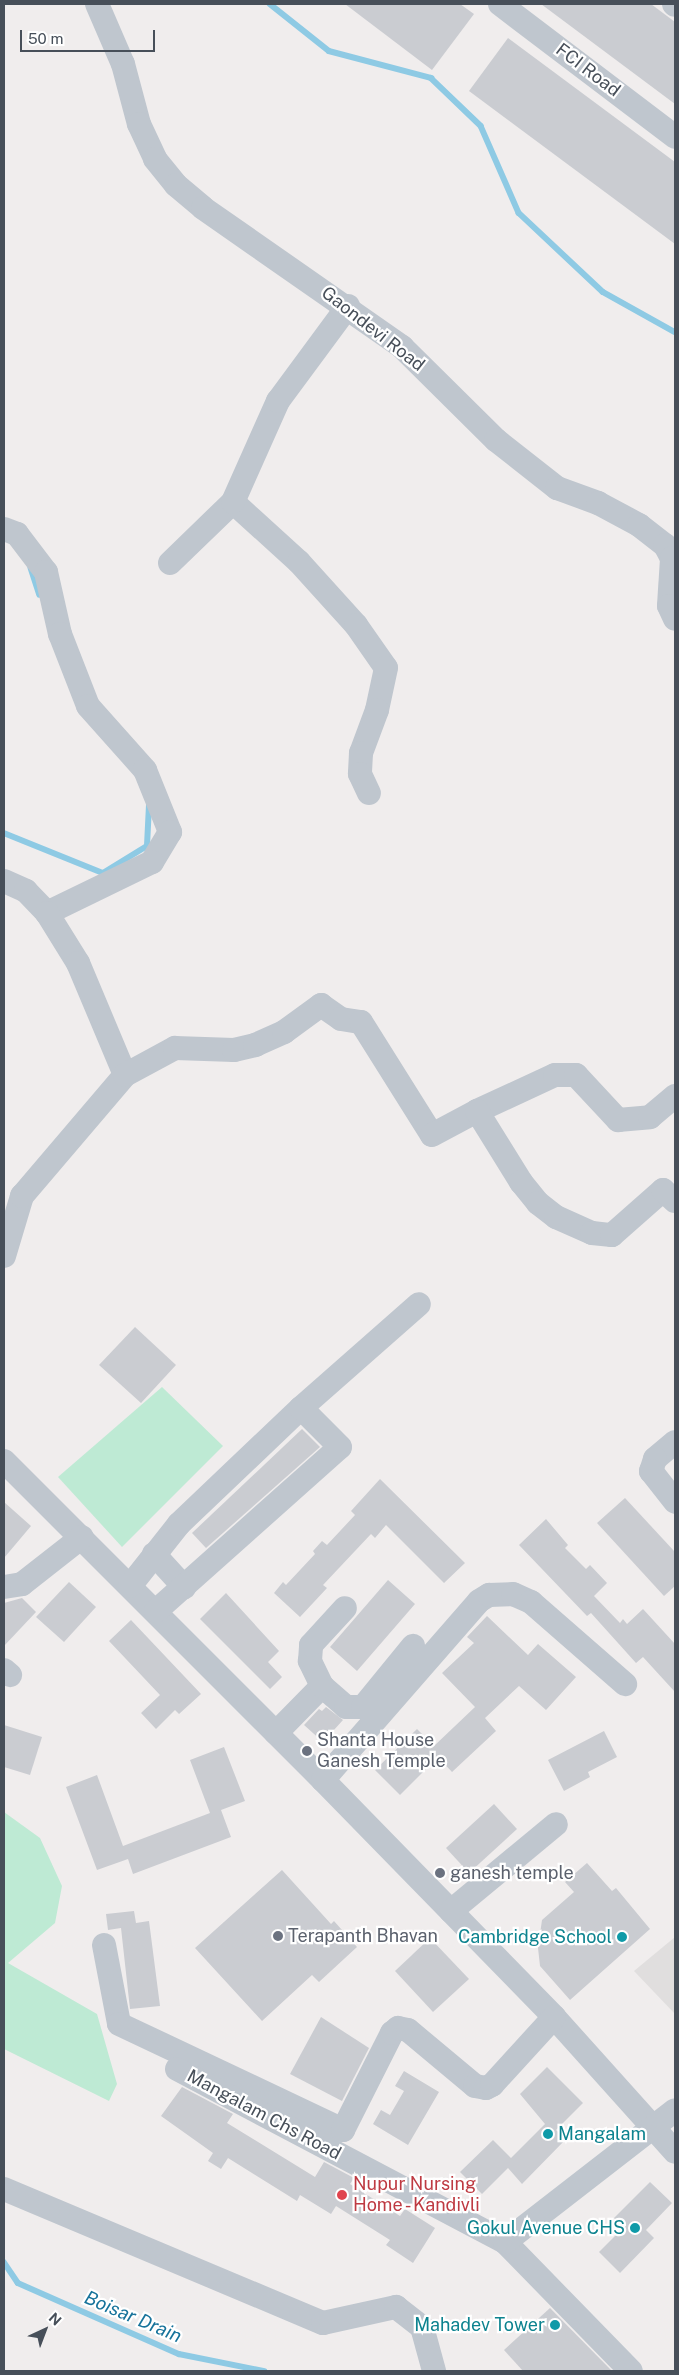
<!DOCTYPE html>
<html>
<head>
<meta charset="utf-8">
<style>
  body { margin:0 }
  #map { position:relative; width:679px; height:2375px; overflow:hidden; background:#f0eded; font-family:"Public Sans",sans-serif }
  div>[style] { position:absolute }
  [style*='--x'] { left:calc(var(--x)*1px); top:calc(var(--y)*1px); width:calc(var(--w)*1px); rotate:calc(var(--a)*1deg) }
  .education>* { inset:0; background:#e0dede }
  .green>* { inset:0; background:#beead4 }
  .stream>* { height:5.5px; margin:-2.75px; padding:0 2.75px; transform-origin:2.75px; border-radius:2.75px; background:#8ecae4 }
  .building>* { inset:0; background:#caccd1 }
  .minor>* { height:24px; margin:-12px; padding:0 12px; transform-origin:12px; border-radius:12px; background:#bfc6ce }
  .dots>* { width:14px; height:14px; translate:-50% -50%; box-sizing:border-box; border:2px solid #fff; border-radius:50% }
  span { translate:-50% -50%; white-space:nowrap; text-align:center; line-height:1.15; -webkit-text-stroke:4.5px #fff; paint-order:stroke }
  .street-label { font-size:18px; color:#474f59 }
  .worship-label { font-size:18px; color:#5b616d }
  .left { translate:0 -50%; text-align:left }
  .culture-label { font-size:18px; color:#0d838f }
  .right { translate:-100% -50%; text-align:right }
  .health-label { font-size:18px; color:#be3a42 }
  .water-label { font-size:19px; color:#17739b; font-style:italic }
  .frame { position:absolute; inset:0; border:5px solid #474f59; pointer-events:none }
  .north { position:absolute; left:20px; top:2305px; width:50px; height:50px; -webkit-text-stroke:4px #fff; paint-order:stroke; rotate:43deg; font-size:14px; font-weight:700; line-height:20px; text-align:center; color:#474f59 }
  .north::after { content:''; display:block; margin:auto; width:18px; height:22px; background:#474f59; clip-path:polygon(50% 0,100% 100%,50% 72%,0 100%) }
  .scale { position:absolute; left:20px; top:30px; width:135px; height:22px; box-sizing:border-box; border:2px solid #474f59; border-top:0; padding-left:6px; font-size:15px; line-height:18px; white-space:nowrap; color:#474f59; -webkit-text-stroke:4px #fff; paint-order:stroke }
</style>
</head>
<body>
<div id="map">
  <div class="education">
    <i style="clip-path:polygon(675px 1937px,675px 2014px,634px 1971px)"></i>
  </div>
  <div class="green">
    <i style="clip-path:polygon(162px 1387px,223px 1446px,122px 1547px,58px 1477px)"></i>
    <i style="clip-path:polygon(4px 1812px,40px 1838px,62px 1886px,55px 1923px,8px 1963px,97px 2014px,117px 2084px,109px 2101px,4px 2049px)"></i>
  </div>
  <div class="stream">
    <i style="--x:270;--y:4;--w:75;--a:38.5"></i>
    <i style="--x:329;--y:51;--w:106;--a:14.8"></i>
    <i style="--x:431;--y:78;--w:69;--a:43.8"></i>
    <i style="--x:481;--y:126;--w:95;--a:66.4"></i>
    <i style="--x:519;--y:213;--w:115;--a:43.2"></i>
    <i style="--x:603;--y:292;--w:82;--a:29.1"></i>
    <i style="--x:31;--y:568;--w:28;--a:72"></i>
    <i style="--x:4;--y:833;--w:107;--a:22"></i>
    <i style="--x:103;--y:873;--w:52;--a:-31.5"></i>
    <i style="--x:147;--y:846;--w:41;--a:-87.2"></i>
    <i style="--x:4;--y:2262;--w:25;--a:56"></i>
    <i style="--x:18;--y:2283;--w:176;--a:23.8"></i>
    <i style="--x:179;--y:2354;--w:87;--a:11.3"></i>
  </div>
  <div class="building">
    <i style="clip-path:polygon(345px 4px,460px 4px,474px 14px,432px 70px)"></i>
    <i style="clip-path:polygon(541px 4px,651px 4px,675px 22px,675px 104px)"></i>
    <i style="clip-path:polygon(508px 38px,675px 162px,675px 244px,469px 91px)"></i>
    <i style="clip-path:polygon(135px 1327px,176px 1365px,141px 1403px,99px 1365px)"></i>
    <i style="clip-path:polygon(302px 1429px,320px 1447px,206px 1548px,192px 1533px)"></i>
    <i style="clip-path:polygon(380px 1479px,465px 1563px,444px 1583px,386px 1525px,375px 1538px,371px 1534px,323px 1585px,327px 1588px,300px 1617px,274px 1593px,283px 1582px,286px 1585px,315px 1554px,313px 1551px,322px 1541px,327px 1545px,355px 1515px,351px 1511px)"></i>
    <i style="clip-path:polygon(625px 1498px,675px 1552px,675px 1586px,664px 1596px,597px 1523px)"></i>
    <i style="clip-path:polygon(4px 1502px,31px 1526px,4px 1558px)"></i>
    <i style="clip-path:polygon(546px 1519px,568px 1545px,565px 1548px,586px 1569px,590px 1565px,607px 1583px,594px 1596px,620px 1623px,623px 1619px,627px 1624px,643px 1609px,675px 1644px,675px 1692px,643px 1657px,636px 1663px,591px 1613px,587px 1616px,519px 1545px)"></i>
    <i style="clip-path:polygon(388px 1580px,415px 1604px,357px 1671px,330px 1647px)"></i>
    <i style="clip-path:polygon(69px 1582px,96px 1607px,64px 1642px,36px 1617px)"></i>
    <i style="clip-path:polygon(226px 1593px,279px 1651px,268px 1662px,282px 1677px,270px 1689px,200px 1619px)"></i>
    <i style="clip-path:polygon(22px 1598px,36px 1612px,4px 1646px,4px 1603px)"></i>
    <i style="clip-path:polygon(487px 1616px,528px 1655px,538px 1644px,576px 1677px,546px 1710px,519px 1686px,485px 1718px,496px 1731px,452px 1772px,438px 1757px,400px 1795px,375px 1770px,417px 1729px,434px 1746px,475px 1707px,442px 1673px,474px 1643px,467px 1637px)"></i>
    <i style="clip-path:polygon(131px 1620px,201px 1694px,179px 1714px,175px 1710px,156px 1729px,141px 1713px,160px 1695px,109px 1641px)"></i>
    <i style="clip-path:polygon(326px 1707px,343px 1720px,323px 1742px,304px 1725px,319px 1709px,322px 1711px)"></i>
    <i style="clip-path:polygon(4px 1725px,42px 1737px,30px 1775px,4px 1767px)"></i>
    <i style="clip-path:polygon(604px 1731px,617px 1757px,588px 1772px,590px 1777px,564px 1791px,548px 1760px)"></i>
    <i style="clip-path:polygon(224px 1747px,245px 1801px,221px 1810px,231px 1837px,133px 1874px,128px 1859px,97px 1870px,66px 1787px,97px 1775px,123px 1846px,210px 1813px,190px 1760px)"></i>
    <i style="clip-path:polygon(494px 1804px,517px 1829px,469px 1873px,446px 1848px)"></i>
    <i style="clip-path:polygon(587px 1863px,612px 1891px,616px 1888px,650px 1929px,570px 2000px,540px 1966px,538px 1948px,542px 1920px,574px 1892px,565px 1882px)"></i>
    <i style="clip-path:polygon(282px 1870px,331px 1924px,334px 1921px,357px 1947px,319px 1982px,312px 1975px,262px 2021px,195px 1948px)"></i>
    <i style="clip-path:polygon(134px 1911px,136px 1923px,149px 1921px,160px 2006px,130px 2009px,121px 1928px,108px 1930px,106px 1914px)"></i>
    <i style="clip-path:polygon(430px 1938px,469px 1979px,433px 2012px,395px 1971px)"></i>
    <i style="clip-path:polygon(321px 2017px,369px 2048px,342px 2101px,290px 2074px)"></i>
    <i style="clip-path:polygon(547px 2067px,583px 2103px,556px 2130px,566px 2139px,522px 2184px,508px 2168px,482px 2194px,460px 2172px,493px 2140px,511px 2158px,545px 2124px,520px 2094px)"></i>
    <i style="clip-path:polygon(404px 2071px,439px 2092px,408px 2145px,373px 2124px,381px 2110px,390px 2115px,404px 2091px,395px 2086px)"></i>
    <i style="clip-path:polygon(182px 2087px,233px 2114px,227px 2123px,315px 2177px,324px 2162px,354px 2178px,350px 2184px,400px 2216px,405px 2209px,435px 2228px,413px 2263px,386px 2245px,390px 2240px,336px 2206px,331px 2214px,300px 2195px,297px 2201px,228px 2158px,221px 2169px,208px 2161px,213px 2153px,161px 2116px)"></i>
    <i style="clip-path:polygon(650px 2182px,672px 2203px,646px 2230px,654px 2238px,620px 2273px,599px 2252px,624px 2227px,614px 2218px)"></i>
    <i style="clip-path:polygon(550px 2308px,612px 2371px,523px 2371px,504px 2350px)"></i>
  </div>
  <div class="minor">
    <i style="--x:97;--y:4;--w:65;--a:66.6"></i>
    <i style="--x:123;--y:64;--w:62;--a:75.1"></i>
    <i style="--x:139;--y:124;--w:38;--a:65"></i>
    <i style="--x:155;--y:159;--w:33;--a:51"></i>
    <i style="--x:176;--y:185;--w:35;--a:40"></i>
    <i style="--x:203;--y:208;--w:243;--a:34.9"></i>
    <i style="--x:402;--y:347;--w:132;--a:44.7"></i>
    <i style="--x:496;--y:440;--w:78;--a:38.2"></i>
    <i style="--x:557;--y:488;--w:44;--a:20.1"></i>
    <i style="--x:598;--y:503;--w:47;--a:28.2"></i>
    <i style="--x:639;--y:525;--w:33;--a:38"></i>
    <i style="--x:665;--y:545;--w:15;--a:62"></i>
    <i style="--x:672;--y:558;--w:48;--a:93.6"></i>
    <i style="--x:669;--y:606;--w:14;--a:65"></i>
    <i style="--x:500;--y:4;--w:220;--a:37.2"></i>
    <i style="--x:674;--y:4;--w:1;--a:45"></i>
    <i style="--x:233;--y:502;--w:89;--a:42.3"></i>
    <i style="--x:299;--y:562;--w:85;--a:47.9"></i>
    <i style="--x:356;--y:625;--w:52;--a:55.1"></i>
    <i style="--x:386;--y:668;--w:43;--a:102.1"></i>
    <i style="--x:377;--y:710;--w:46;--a:110.4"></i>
    <i style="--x:361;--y:753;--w:21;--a:93"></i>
    <i style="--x:360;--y:774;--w:21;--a:65"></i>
    <i style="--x:4;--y:529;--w:14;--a:21"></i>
    <i style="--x:17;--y:534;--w:48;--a:52.7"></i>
    <i style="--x:46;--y:572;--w:64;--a:77.3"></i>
    <i style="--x:60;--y:634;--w:77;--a:68.7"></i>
    <i style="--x:88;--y:706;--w:86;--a:48.3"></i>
    <i style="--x:145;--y:770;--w:67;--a:68"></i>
    <i style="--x:170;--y:832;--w:35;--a:121"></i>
    <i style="--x:152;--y:862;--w:117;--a:154.1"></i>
    <i style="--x:170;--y:563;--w:88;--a:-44.1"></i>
    <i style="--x:233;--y:502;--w:111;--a:-66"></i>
    <i style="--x:278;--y:401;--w:118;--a:-53.6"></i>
    <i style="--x:4;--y:881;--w:24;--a:24"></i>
    <i style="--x:26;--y:891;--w:30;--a:46"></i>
    <i style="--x:47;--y:913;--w:59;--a:58.2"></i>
    <i style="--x:78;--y:963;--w:121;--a:67.2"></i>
    <i style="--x:477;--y:1111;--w:86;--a:-24.8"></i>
    <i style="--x:555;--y:1075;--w:21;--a:0"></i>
    <i style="--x:576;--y:1075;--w:62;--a:47"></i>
    <i style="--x:618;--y:1120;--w:32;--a:-5"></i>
    <i style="--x:650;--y:1117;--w:33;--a:-40"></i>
    <i style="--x:4;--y:1256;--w:63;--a:-73.3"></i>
    <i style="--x:22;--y:1196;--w:159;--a:-49.6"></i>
    <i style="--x:125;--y:1075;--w:57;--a:-28.4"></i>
    <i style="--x:175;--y:1048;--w:59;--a:1.9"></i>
    <i style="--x:234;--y:1050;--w:22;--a:-13"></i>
    <i style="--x:255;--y:1045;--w:32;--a:-24"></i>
    <i style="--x:284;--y:1032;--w:46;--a:-36.1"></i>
    <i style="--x:321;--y:1005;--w:24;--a:35"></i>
    <i style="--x:341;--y:1019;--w:20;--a:9"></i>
    <i style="--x:361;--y:1022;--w:133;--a:57.9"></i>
    <i style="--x:432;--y:1135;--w:51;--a:-28.1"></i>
    <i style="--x:477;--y:1111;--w:84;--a:58.2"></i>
    <i style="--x:521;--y:1182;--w:27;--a:51"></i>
    <i style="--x:538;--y:1203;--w:23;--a:38"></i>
    <i style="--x:556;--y:1217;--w:39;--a:24"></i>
    <i style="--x:592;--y:1233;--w:20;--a:6"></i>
    <i style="--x:612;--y:1235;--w:68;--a:-41.4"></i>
    <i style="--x:663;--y:1190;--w:16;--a:43"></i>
    <i style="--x:675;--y:1442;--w:26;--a:140"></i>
    <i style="--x:655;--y:1459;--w:13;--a:108"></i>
    <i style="--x:651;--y:1471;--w:39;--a:52"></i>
    <i style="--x:4;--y:1461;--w:451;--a:45"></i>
    <i style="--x:323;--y:1780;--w:331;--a:45.7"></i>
    <i style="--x:554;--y:2017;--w:181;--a:48.1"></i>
    <i style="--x:154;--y:1554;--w:45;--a:47.7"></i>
    <i style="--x:130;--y:1586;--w:79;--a:-51.7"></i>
    <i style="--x:179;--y:1524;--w:168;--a:-43.6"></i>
    <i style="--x:301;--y:1408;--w:157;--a:-41.4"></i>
    <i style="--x:4;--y:1587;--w:18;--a:-9"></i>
    <i style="--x:22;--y:1584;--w:76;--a:-38.1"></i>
    <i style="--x:156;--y:1611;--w:246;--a:-41.7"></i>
    <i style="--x:340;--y:1447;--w:55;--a:-135"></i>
    <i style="--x:4;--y:1670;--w:8;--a:40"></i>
    <i style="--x:322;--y:1686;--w:32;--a:41"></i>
    <i style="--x:346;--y:1707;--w:17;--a:0"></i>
    <i style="--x:363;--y:1707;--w:79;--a:-50.7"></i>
    <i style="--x:276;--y:1733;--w:66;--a:-45.6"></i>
    <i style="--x:322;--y:1686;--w:28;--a:-116"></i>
    <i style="--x:310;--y:1661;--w:16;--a:-86"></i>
    <i style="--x:311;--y:1645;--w:50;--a:-47.4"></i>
    <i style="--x:323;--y:1780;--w:237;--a:-48.9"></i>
    <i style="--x:479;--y:1601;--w:12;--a:-31"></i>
    <i style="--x:489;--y:1595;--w:24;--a:-2"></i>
    <i style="--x:513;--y:1594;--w:20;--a:24"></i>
    <i style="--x:531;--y:1602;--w:125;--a:41.1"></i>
    <i style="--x:451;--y:1911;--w:136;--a:-39.6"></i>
    <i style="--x:104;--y:1945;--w:80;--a:79.2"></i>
    <i style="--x:119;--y:2024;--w:248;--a:25.3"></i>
    <i style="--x:343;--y:2130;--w:109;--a:-63.2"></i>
    <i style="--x:392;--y:2033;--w:8;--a:-40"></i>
    <i style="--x:398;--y:2028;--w:10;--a:11"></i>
    <i style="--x:408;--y:2030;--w:87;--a:39.9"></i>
    <i style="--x:475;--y:2086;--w:11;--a:10"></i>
    <i style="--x:486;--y:2088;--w:7;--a:-27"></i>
    <i style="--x:492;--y:2085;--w:92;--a:-47.6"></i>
    <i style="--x:177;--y:2069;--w:371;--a:27.8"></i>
    <i style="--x:505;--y:2242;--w:180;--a:45.7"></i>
    <i style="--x:4;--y:2189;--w:346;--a:22.8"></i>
    <i style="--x:323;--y:2323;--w:75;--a:-12.4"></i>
    <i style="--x:396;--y:2307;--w:33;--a:38"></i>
    <i style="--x:422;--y:2327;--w:46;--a:74.7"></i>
    <i style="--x:505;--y:2242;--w:215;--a:-37.8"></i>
  </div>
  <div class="dots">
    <i style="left:307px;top:1751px;background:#6b7280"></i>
    <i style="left:440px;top:1873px;background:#6b7280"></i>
    <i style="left:278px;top:1936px;background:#6b7280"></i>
    <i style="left:622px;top:1937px;background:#0f9aa8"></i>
    <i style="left:548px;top:2134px;background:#0f9aa8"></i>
    <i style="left:342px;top:2195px;background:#e0444e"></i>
    <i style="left:635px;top:2228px;background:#0f9aa8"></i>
    <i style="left:555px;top:2325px;background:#0f9aa8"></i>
  </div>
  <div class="street-label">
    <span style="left:588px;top:70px;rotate:37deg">FCI Road</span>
    <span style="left:373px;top:329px;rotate:38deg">Gaondevi Road</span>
    <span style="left:264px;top:2115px;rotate:28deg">Mangalam Chs Road</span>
  </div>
  <div class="worship-label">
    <span class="left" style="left:317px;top:1751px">Shanta House<br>Ganesh Temple</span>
    <span class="left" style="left:450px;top:1873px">ganesh temple</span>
    <span class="left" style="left:288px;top:1936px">Terapanth Bhavan</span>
  </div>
  <div class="culture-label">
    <span class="right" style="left:612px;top:1937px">Cambridge School</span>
    <span class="left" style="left:558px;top:2134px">Mangalam</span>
    <span class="right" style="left:625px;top:2228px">Gokul Avenue CHS</span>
    <span class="right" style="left:545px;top:2325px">Mahadev Tower</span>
  </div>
  <div class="health-label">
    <span class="left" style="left:353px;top:2195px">Nupur Nursing<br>Home - Kandivli</span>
  </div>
  <div class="water-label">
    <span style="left:133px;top:2317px;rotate:23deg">Boisar Drain</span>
  </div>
  <div class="frame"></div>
  <div class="north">N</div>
  <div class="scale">50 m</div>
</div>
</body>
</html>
